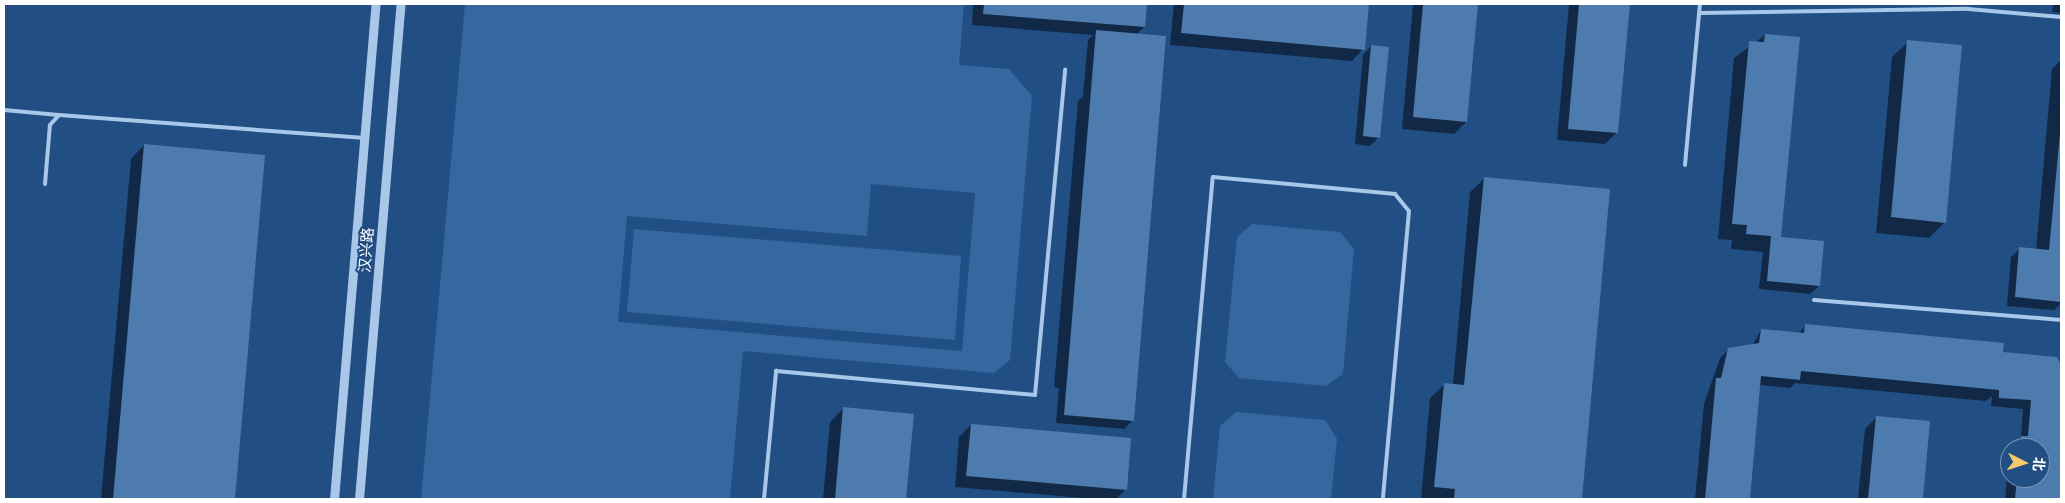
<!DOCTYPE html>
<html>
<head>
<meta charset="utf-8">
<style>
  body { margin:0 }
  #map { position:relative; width:2065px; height:503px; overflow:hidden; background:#214e83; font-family:Montserrat,"Noto Sans SC",sans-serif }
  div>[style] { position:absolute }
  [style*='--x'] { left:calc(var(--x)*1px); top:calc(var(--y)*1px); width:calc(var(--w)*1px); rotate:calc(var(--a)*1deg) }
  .green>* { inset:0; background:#3568a1 }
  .shadow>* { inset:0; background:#0007 }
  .building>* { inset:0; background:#4d7bae }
  .service>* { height:4px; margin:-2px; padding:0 2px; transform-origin:2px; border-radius:2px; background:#a8c7e9 }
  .tertiary>* { height:9px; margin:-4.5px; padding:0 4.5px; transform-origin:4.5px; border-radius:4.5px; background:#a8c7e9 }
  span { translate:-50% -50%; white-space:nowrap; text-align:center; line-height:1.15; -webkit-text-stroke:4px #214e83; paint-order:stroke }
  .street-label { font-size:15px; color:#fff }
  .frame { position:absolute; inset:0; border:5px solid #fff; pointer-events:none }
  .north { position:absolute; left:2000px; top:438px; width:50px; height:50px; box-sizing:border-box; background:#214e83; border:1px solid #7a95b5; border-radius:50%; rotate:95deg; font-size:14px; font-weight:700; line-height:20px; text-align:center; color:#fff }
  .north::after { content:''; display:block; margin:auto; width:18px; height:22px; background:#f6ca6a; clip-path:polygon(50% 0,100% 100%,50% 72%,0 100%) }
</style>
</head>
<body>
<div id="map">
  <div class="green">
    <i style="clip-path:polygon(evenodd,465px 4px,964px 4px,959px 65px,1009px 69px,1032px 96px,1010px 360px,994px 373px,743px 351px,730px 499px,421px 499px,465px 4px,871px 184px,975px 193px,962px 351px,618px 322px,627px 216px,867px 236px,871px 184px)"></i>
    <i style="clip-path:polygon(1252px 224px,1340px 232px,1354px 249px,1343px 374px,1326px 386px,1239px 378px,1225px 362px,1237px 237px)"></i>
    <i style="clip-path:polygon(634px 229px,961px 256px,955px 340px,627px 312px)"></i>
    <i style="clip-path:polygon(1236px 412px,1325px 420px,1337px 439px,1331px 499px,1213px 499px,1220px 426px)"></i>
  </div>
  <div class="shadow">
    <i style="clip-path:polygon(973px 4px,1146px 4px,1144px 27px,1136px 35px,1133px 420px,1124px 429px,1056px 423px,1059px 388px,1054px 387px,1078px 101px,1083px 96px,1088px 40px,1093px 35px,972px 25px)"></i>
    <i style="clip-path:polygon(1174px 4px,1367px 4px,1363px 49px,1352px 61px,1170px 45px)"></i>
    <i style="clip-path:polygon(1413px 4px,1477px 4px,1466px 122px,1454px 134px,1402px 129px)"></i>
    <i style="clip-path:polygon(1569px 4px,1629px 4px,1617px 132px,1605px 144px,1557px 140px)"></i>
    <i style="clip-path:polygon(2053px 4px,2061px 4px,2061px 13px,2052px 12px)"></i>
    <i style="clip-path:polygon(1765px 35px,1780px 238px,1819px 286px,1810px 294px,1759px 289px,1763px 252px,1731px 249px,1732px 240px,1718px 239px,1734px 58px)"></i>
    <i style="clip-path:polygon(1908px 42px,1945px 222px,1929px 238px,1876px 233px,1892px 57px)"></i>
    <i style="clip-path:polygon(1371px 46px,1379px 137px,1370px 146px,1355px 144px,1363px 55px)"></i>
    <i style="clip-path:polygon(2061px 60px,2061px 303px,2054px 310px,2007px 306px,2011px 257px,2020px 249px,2036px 250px,2052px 69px)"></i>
    <i style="clip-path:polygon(144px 145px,264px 156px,233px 499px,101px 499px,131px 159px)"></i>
    <i style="clip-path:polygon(1484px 179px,1609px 190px,1580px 499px,1421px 499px,1430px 398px,1444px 385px,1453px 385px,1470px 192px)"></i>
    <i style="clip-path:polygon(1806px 325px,2001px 356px,2056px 358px,2061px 368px,2061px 499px,2005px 499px,2010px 448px,2010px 478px,2040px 478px,2040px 448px,2010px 448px,2021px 437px,2023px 409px,1991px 406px,1992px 396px,1986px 401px,1795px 383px,1790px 388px,1759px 385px,1749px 499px,1695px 499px,1704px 404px,1720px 358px,1729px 349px,1752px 346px,1761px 330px,1798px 334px)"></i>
    <i style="clip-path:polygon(843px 409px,912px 415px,905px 499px,823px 499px,830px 422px)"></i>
    <i style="clip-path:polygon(1877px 417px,1928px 422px,1921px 499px,1858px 499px,1865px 429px)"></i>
    <i style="clip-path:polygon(971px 425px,1126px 489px,1116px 499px,1095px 499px,955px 487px,959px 437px)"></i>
  </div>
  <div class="building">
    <i style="clip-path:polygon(984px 4px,1147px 4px,1145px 27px,983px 14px)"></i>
    <i style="clip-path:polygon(1184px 4px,1369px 4px,1365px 50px,1181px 33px)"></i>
    <i style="clip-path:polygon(1423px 4px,1478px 4px,1467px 122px,1413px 117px)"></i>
    <i style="clip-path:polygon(1579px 4px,1630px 4px,1618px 133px,1568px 129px)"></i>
    <i style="clip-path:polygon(1096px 30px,1166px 36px,1134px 421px,1064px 415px)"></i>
    <i style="clip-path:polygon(1765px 34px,1800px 37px,1781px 237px,1824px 241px,1820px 286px,1767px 281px,1771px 236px,1746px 234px,1747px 225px,1732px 224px,1749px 41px,1764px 42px)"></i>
    <i style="clip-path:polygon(1907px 40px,1962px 45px,1946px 223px,1891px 217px)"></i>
    <i style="clip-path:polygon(1371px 45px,1389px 47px,1380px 138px,1363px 136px)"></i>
    <i style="clip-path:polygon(2060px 133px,2061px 302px,2015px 297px,2019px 247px,2049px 250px)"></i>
    <i style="clip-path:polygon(144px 144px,265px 155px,235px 499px,113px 499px)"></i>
    <i style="clip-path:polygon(1484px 177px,1610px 189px,1582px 499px,1454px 499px,1455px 489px,1434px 487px,1444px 383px,1464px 385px)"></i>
    <i style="clip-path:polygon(1805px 324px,2004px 343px,2003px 352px,2057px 357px,2061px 365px,2061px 499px,2015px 499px,2017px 478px,2040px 478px,2040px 448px,2020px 448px,2021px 436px,2028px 436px,2031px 400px,1999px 398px,1999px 390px,1801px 371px,1800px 380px,1761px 376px,1750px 499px,1705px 499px,1716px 378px,1721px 378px,1728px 348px,1759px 343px,1761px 329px,1804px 333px)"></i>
    <i style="clip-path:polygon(843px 407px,914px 414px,906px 499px,835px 499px)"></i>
    <i style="clip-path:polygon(1876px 416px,1930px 421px,1923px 499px,1868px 499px)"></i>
    <i style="clip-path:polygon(971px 424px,1131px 438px,1127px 490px,966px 476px)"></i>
  </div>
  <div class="service">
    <i style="--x:1700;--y:13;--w:268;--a:-0.9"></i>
    <i style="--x:1968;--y:9;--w:93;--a:4.9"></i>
    <i style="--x:4;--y:110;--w:55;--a:5.2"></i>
    <i style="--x:1685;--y:165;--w:162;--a:-84.7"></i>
    <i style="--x:45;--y:184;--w:59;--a:-85.2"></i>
    <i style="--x:50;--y:125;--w:13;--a:-48"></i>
    <i style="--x:59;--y:115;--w:307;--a:4.3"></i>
    <i style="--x:1814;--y:300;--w:248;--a:4.6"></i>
    <i style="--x:764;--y:499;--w:129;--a:-84.6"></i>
    <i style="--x:776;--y:371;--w:260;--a:5.3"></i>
    <i style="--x:1035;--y:395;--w:327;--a:-84.7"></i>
    <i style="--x:1184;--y:499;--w:323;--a:-84.9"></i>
    <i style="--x:1213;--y:177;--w:183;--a:5.3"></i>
    <i style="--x:1395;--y:194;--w:22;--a:51"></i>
    <i style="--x:1409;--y:211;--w:289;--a:95.2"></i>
  </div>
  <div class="tertiary">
    <i style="--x:334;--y:499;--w:497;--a:-85.2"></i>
    <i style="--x:359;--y:499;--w:497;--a:-85.2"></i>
  </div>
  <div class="street-label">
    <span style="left:366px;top:250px;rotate:-85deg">汉兴路</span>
  </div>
  <div class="frame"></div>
  <div class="north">北</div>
</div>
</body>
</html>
